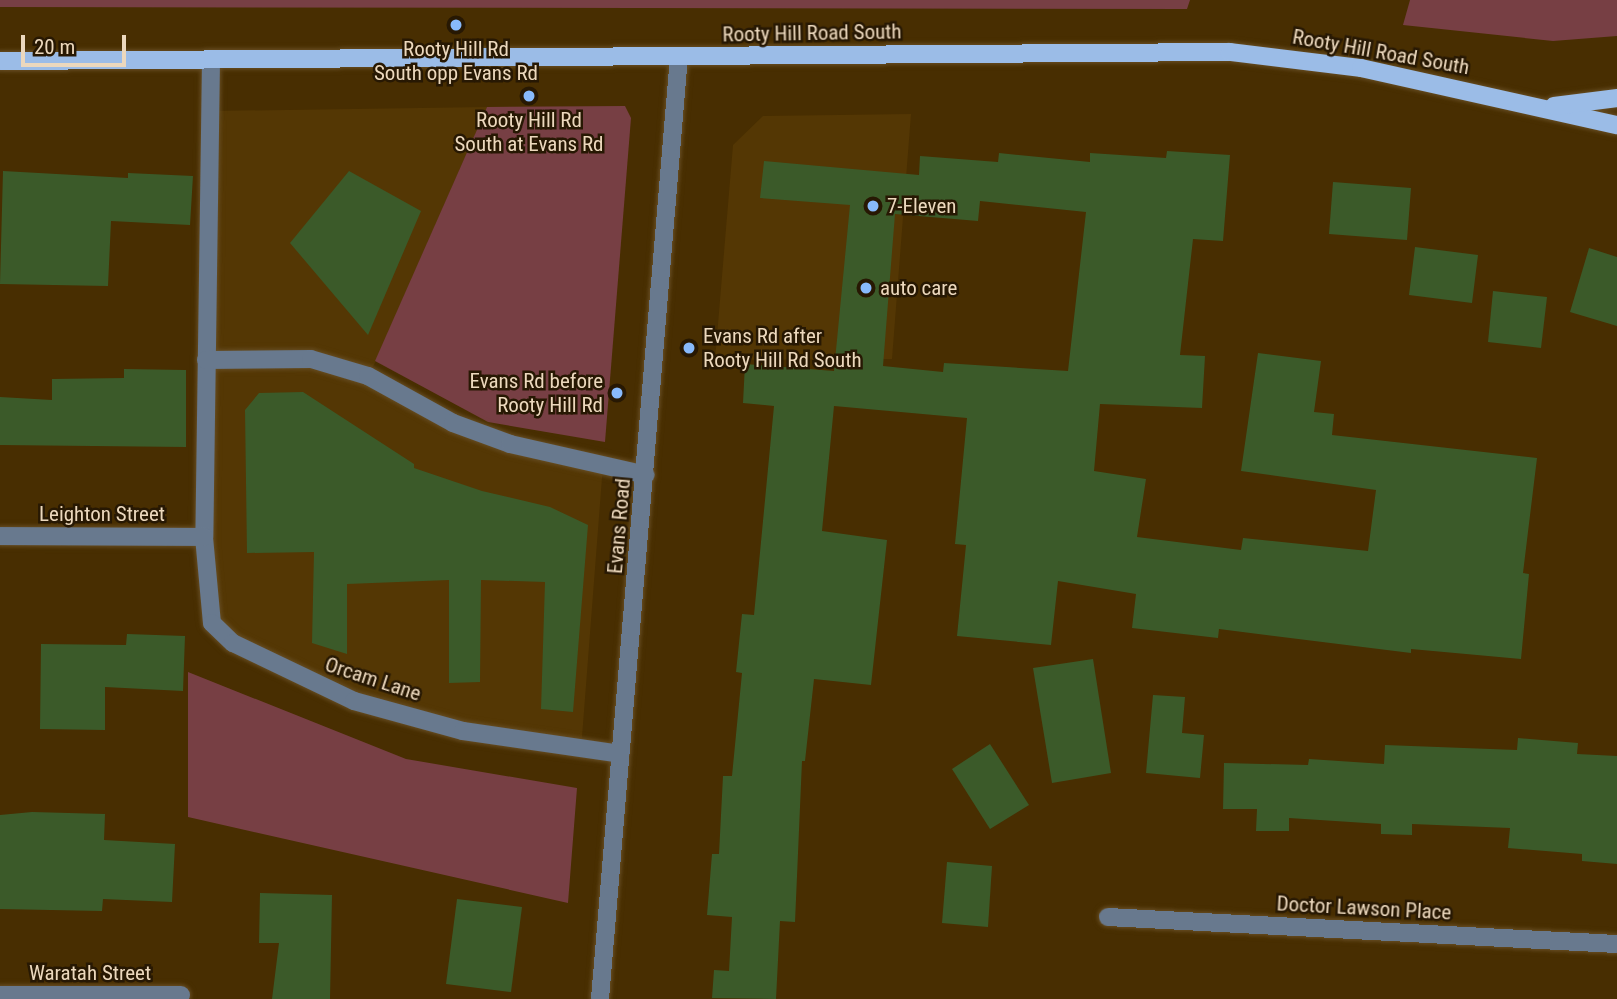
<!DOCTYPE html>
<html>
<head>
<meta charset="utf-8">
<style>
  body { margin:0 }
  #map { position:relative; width:1617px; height:999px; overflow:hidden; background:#482e01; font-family:"Roboto Condensed",sans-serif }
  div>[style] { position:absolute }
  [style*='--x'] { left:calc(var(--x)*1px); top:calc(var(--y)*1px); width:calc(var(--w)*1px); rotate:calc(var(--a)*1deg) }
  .built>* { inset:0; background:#543704 }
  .green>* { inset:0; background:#773f44 }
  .building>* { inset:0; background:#3b5a29 }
  .roads { filter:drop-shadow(0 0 2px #664d23) drop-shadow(0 0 2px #664d23) }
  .minor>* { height:18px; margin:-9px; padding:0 9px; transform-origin:9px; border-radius:9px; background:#68798e }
  .major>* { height:18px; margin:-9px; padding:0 9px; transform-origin:9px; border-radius:9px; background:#9bbce7 }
  .dots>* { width:19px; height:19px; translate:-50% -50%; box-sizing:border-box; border:4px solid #271803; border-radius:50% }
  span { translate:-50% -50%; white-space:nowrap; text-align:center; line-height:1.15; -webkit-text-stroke:5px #271803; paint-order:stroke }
  .street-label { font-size:21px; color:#ecd8bd }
  .poi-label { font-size:21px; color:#ecd8bd }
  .left { translate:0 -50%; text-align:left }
  .right { translate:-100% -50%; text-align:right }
  .scale { position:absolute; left:21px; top:35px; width:105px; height:32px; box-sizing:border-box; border:4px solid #ecd8bd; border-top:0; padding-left:9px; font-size:21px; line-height:24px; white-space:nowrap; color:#ecd8bd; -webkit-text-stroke:5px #271803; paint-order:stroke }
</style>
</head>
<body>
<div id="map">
  <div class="built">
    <i style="clip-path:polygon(487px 107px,369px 376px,453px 423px,603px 465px,581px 750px,354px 701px,212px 623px,211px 111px)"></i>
    <i style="clip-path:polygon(911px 114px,892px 359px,715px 360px,733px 145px,763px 116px)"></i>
  </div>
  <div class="green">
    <i style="clip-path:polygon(0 0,1190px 0,1187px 9px,0 7px)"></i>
    <i style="clip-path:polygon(1410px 0,1617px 0,1617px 36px,1553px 41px,1403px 25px)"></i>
    <i style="clip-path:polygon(625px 106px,631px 118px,605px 442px,488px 422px,375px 361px,487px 107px)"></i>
    <i style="clip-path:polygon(188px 672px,406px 759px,577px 788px,568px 903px,188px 817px)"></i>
  </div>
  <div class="building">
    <i style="clip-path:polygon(evenodd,1167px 151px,1230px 155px,1223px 241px,1193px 239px,1180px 355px,1205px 356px,1202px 408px,1100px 404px,1094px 471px,1146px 479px,1137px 537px,1241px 550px,1243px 538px,1368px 551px,1376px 490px,1241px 471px,1258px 353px,1321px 361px,1314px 412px,1334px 414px,1332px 435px,1537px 458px,1523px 573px,1529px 574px,1521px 659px,1411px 649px,1411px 653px,1219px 629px,1218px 638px,1132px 628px,1136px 594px,1058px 581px,1051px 645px,957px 636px,966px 545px,955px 544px,967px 418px,834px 406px,822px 531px,887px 540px,871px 685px,814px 679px,805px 761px,802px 761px,795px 922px,780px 921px,776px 999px,712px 998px,714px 970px,729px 971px,732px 917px,707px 915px,712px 854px,719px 854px,723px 776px,732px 776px,742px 673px,736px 672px,742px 614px,754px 615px,774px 406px,743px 403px,745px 364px,834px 371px,850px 205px,760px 198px,764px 161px,919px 175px,920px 156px,998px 162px,999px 153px,1090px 162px,1090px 153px,1166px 158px,1167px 151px,980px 201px,1086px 212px,1068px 371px,944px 363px,943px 372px,883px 366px,895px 214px,978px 221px,980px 201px)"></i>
    <i style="clip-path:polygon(3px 171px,128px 178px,128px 173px,193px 176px,190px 225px,111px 221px,108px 286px,0 284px)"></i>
    <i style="clip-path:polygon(349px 171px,421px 211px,368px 335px,290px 243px)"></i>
    <i style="clip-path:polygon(1333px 182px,1411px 188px,1407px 240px,1329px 234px)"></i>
    <i style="clip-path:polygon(1415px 247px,1478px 255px,1472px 303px,1409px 295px)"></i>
    <i style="clip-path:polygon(1589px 248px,1617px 257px,1617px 326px,1570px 312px)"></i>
    <i style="clip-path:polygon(1493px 291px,1547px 297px,1541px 348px,1488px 342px)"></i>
    <i style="clip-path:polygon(124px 369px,186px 370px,186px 447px,0 445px,0 397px,52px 400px,52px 379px,124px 378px)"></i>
    <i style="clip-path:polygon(303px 392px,414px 464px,414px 468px,482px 491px,550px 507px,588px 525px,573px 712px,541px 709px,545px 582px,481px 580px,480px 682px,449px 683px,449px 580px,347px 584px,347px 654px,312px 643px,314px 552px,247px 553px,245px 410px,259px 393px)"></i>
    <i style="clip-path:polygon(127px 634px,185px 636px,183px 691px,105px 687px,105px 730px,40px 729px,41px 644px,126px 645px)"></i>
    <i style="clip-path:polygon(1093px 659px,1111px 773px,1052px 783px,1033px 668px)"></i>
    <i style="clip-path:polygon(1153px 695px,1185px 697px,1182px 733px,1204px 735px,1200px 778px,1146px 773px)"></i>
    <i style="clip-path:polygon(1518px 738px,1578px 743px,1577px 754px,1617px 756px,1617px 864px,1582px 861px,1582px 854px,1508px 848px,1510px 828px,1412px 824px,1412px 835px,1381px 834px,1381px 824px,1289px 818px,1289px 831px,1256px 831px,1257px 809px,1223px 809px,1224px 763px,1308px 765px,1309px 759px,1384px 764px,1385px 745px,1517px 750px)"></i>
    <i style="clip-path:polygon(990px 744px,1029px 805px,990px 829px,952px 769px)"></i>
    <i style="clip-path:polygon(32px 812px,105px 814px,104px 840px,175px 844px,172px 902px,103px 899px,102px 911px,0 909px,0 815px)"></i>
    <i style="clip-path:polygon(947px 862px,992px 866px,988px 927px,942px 923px)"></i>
    <i style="clip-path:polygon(260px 893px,332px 895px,330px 999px,272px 999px,279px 943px,259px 943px)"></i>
    <i style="clip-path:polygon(457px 899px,522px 907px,511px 992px,446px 984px)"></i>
  </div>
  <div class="roads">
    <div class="minor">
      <i style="--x:211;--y:60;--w:477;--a:90.8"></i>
      <i style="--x:204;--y:537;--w:86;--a:84.7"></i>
      <i style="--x:212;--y:623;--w:29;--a:44"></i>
      <i style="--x:233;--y:643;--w:134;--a:25.6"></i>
      <i style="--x:354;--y:701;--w:113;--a:15.4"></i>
      <i style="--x:463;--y:731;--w:159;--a:8.3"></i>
      <i style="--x:206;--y:360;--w:105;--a:-0.5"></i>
      <i style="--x:311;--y:359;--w:59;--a:16.6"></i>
      <i style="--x:368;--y:376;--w:97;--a:28.9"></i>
      <i style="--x:453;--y:423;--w:61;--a:20.2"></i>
      <i style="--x:510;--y:444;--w:139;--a:12.8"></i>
      <i style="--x:0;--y:536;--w:204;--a:0.3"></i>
      <i style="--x:1108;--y:917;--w:510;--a:3.04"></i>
      <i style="--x:0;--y:995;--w:181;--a:0"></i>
      <i style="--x:600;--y:999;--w:945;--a:-85.21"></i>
    </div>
    <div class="major">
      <i style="--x:0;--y:61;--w:1230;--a:-0.42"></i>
      <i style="--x:1230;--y:52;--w:132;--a:7"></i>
      <i style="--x:1361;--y:68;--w:262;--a:12.6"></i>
      <i style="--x:1554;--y:106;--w:64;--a:-7.2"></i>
    </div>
  </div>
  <div class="dots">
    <i style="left:456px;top:25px;background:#88bafc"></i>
    <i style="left:529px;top:96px;background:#88bafc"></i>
    <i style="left:873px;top:206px;background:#88bafc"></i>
    <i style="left:866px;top:288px;background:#88bafc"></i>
    <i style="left:689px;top:348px;background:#88bafc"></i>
    <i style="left:617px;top:393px;background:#88bafc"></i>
  </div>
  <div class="street-label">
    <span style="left:812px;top:33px;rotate:-1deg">Rooty Hill Road South</span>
    <span style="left:1381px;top:52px;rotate:10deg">Rooty Hill Road South</span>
    <span style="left:102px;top:514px">Leighton Street</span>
    <span style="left:619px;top:526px;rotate:-85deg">Evans Road</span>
    <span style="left:373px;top:679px;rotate:18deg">Orcam Lane</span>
    <span style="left:1364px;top:908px;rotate:3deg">Doctor Lawson Place</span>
    <span style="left:90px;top:973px">Waratah Street</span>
  </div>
  <div class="poi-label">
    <span style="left:456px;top:61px">Rooty Hill Rd<br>South opp Evans Rd</span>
    <span style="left:529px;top:132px">Rooty Hill Rd<br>South at Evans Rd</span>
    <span class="left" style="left:887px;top:206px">7-Eleven</span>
    <span class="left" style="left:880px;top:288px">auto care</span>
    <span class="left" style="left:703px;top:348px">Evans Rd after<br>Rooty Hill Rd South</span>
    <span class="right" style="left:603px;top:393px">Evans Rd before<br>Rooty Hill Rd</span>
  </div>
  <div class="scale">20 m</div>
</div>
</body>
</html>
